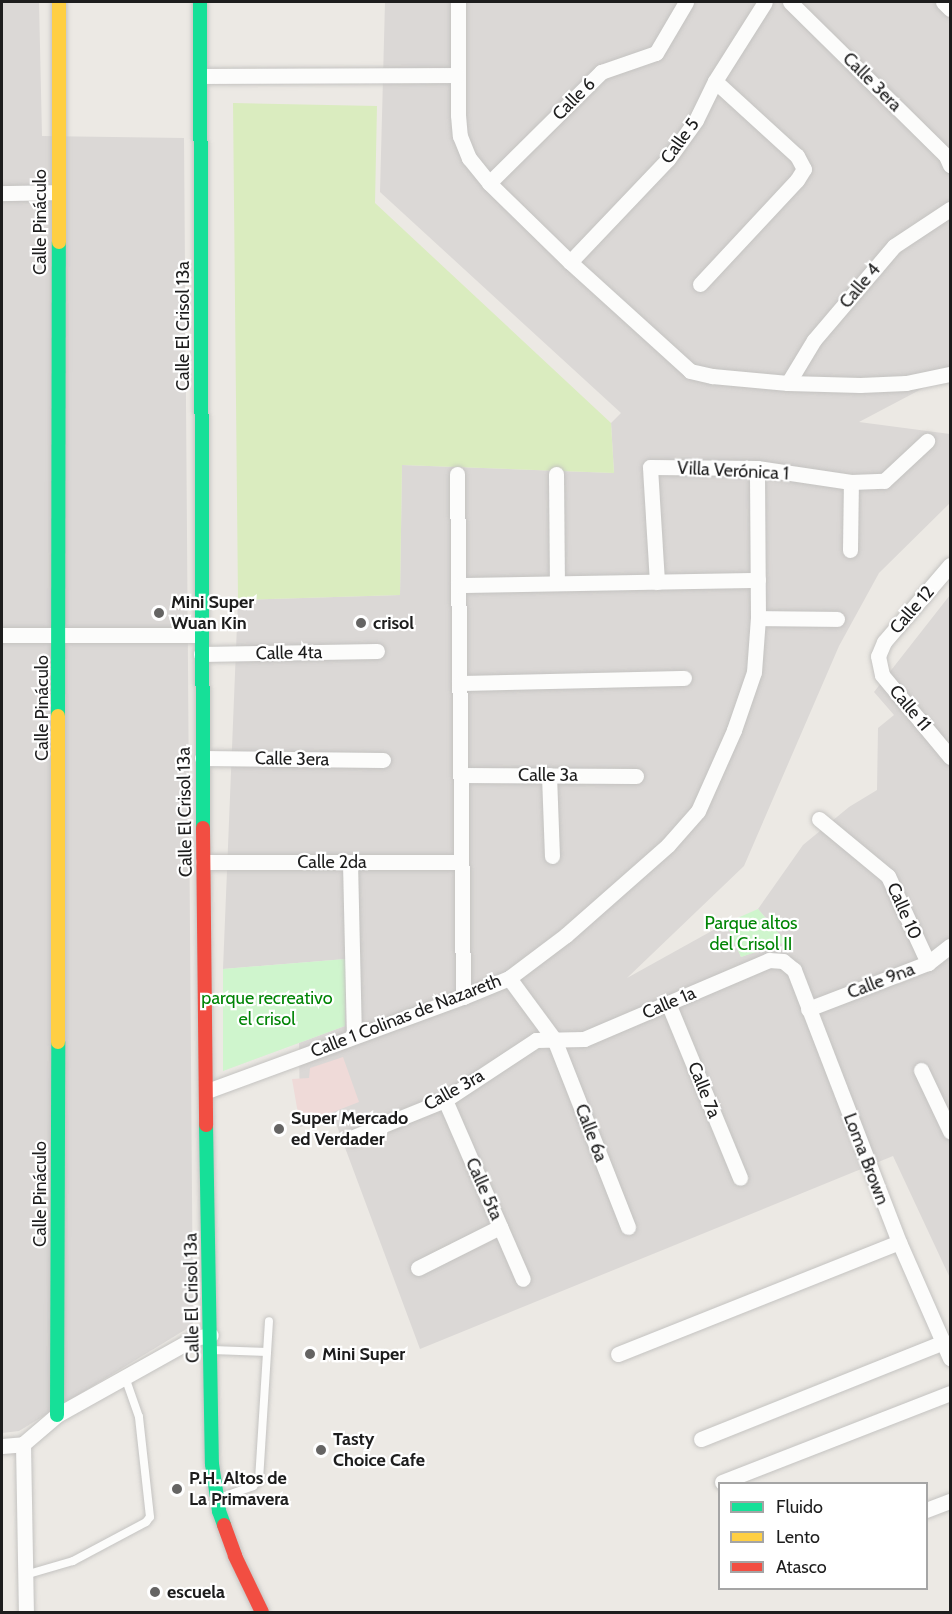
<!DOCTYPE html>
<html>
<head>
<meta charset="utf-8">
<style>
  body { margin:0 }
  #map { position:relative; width:952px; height:1614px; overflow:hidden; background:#ece9e4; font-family:Cabin,sans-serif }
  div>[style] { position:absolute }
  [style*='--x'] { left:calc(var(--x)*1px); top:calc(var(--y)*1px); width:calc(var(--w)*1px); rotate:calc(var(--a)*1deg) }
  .residential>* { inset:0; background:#dbd8d6 }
  .commercial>* { inset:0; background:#efdad8 }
  .grass>* { inset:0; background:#daecbf }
  .park>* { inset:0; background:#cff5cd }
  .roads { filter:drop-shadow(0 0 2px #c4c3c1) drop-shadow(0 0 2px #c4c3c1) }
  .lane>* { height:8px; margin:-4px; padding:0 4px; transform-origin:4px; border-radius:4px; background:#fcfcfb }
  .street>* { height:15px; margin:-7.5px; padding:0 7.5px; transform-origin:7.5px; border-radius:7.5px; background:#fcfcfb }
  .fast>* { height:14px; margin:-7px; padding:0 7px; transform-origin:7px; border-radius:7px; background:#16e098 }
  .slow>* { height:14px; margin:-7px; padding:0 7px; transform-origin:7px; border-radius:7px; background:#ffcf43 }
  .jam>* { height:14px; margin:-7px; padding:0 7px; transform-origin:7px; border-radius:7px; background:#f24e42 }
  .dots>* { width:16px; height:16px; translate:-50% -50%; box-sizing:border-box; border:3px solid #fff; border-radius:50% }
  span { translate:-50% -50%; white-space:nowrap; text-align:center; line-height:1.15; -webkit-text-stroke:4.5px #fff; paint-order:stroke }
  .street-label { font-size:18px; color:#1d1d1d }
  .poi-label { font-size:18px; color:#1d1d1d; font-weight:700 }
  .left { translate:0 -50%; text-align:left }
  .park-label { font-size:18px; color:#008505 }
  .frame { position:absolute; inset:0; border:3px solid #1d1d1d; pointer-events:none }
  .legend { position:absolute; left:718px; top:1482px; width:210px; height:108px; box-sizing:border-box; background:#fff; border:2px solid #a5a5a5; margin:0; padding:8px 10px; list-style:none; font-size:18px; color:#1d1d1d }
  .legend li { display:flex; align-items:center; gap:12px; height:30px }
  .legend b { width:30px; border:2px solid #a5a5a5 }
</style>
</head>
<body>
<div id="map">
  <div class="residential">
    <i style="clip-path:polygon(2px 2px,39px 2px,42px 136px,184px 138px,193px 1325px,19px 1431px,2px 1433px)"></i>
    <i style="clip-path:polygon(385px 2px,950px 2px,950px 374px,859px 422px,950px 434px,950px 503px,879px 573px,839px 646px,744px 866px,627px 978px,726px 923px,741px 957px,785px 941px,758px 909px,803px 845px,849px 807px,877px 790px,878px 728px,894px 715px,874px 692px,950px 595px,950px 1278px,893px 1156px,420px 1349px,334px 1118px,300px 1127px,299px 1043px,345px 1026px,346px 959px,223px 969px,238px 600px,400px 595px,402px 465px,614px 473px,611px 423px,621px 413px,380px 192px)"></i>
  </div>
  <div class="commercial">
    <i style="clip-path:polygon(343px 1057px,359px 1102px,300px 1125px,292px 1079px,309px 1078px,310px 1068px)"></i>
  </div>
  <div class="grass">
    <i style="clip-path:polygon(233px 103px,377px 106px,375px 203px,611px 423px,614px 473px,402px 465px,400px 595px,238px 600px)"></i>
  </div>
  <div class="park">
    <i style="clip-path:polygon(758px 909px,786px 942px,741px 957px,726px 923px)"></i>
    <i style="clip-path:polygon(346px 959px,345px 1026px,223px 1071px,223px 969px)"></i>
  </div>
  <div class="roads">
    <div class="lane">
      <i style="--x:212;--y:1350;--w:55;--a:2.1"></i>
      <i style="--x:219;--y:1498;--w:36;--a:-19"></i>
      <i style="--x:253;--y:1486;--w:8;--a:-45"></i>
      <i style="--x:259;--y:1480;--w:159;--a:-86.4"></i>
      <i style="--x:25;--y:1575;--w:50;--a:-16.3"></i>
      <i style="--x:73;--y:1561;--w:83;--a:-28.1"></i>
      <i style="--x:146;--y:1522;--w:6;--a:-51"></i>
      <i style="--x:150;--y:1517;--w:101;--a:-96.3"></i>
      <i style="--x:139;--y:1417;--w:42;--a:-109.3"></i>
    </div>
    <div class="street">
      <i style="--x:458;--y:2;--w:113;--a:90"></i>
      <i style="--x:458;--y:115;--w:21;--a:85"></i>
      <i style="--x:460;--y:136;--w:24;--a:68"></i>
      <i style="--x:469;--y:158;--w:32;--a:51"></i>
      <i style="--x:489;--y:183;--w:113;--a:44.3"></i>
      <i style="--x:570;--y:262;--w:162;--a:42.2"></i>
      <i style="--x:690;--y:371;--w:23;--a:13"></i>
      <i style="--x:712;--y:376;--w:76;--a:5.3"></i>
      <i style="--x:788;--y:383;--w:72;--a:1.6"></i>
      <i style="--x:860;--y:385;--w:46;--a:-2.5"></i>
      <i style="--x:906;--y:383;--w:45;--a:-11.6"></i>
      <i style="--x:790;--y:2;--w:219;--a:44.6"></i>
      <i style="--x:946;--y:156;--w:10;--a:66"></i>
      <i style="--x:943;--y:2;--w:10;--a:45"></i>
      <i style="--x:201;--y:76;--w:256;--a:-0.2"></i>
      <i style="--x:489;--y:183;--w:158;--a:-44.7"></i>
      <i style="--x:601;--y:72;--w:58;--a:-19.1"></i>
      <i style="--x:656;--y:53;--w:59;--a:-59.5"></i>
      <i style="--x:2;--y:193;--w:56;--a:-1"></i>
      <i style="--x:570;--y:262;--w:142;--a:-46.4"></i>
      <i style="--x:668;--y:159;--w:48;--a:-54.3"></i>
      <i style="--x:696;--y:120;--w:43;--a:-64"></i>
      <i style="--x:715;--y:81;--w:93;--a:-57.7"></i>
      <i style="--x:700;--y:284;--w:142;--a:-47"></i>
      <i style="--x:797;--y:180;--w:13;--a:-58"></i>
      <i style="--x:804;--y:169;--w:15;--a:-118"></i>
      <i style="--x:797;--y:156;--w:111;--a:-137.6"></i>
      <i style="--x:788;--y:383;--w:50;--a:-58.8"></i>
      <i style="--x:814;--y:340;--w:123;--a:-49.6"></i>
      <i style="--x:894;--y:246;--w:67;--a:-33.5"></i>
      <i style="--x:457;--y:474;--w:523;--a:89.34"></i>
      <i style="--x:556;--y:474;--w:109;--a:89.5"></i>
      <i style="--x:850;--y:550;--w:68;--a:-89.2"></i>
      <i style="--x:950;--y:565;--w:101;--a:130.6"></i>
      <i style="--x:884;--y:642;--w:15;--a:113"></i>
      <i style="--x:878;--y:656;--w:19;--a:78"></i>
      <i style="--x:882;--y:675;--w:107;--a:50.3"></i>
      <i style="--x:657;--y:582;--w:115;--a:-93.5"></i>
      <i style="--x:650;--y:467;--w:107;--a:0.5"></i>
      <i style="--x:757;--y:468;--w:95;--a:8.5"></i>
      <i style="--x:851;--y:482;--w:33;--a:-2"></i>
      <i style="--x:884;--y:481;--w:59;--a:-42.9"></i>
      <i style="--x:458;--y:585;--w:300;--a:-1"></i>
      <i style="--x:758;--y:618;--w:79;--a:0.7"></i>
      <i style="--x:2;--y:635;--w:199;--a:0"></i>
      <i style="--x:201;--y:654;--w:176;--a:-1"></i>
      <i style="--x:459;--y:683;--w:225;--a:-1.3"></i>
      <i style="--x:202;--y:758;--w:181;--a:0.6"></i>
      <i style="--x:460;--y:775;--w:176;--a:0.3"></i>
      <i style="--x:549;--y:775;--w:81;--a:87.9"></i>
      <i style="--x:819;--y:819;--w:89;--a:39.6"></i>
      <i style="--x:888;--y:876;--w:96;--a:65.3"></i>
      <i style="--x:203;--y:862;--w:258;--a:0"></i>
      <i style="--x:350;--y:862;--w:174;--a:88.7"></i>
      <i style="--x:509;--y:978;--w:76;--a:53.6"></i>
      <i style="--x:554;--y:1039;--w:202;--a:68.5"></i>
      <i style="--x:668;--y:1003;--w:189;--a:67.6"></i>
      <i style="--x:808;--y:1009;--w:129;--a:-21"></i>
      <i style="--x:928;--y:963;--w:28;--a:-38"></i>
      <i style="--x:921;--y:1070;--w:68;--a:64.6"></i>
      <i style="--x:207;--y:1091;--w:273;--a:-20.2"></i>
      <i style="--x:463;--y:997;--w:50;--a:-22.4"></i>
      <i style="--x:509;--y:978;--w:71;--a:-37"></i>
      <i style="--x:566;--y:935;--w:136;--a:-41.4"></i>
      <i style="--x:668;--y:845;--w:45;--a:-48.6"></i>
      <i style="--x:698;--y:811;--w:89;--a:-66"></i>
      <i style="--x:734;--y:730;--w:61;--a:-71"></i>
      <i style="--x:754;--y:672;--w:54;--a:-85.8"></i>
      <i style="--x:758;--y:618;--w:150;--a:-90.4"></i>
      <i style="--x:445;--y:1100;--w:195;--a:66.5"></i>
      <i style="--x:351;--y:1138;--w:101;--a:-22"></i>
      <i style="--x:445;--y:1100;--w:109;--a:-33.4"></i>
      <i style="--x:536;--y:1040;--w:48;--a:-1.2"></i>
      <i style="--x:584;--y:1039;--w:201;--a:-23.1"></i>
      <i style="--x:769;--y:960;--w:14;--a:4"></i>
      <i style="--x:783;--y:961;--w:14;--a:39"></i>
      <i style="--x:794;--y:970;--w:292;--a:68.9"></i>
      <i style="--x:899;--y:1242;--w:127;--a:66.3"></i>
      <i style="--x:418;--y:1268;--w:92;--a:-26.6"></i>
      <i style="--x:618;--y:1354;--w:302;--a:-21.7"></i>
      <i style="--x:701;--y:1439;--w:262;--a:-21.8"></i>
      <i style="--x:23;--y:1444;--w:168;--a:89"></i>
      <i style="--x:2;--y:1446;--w:21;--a:-5"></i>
      <i style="--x:23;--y:1444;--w:45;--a:-40.5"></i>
      <i style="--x:57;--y:1415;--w:158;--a:-29.2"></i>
      <i style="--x:195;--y:1338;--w:16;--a:-11"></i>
      <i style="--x:722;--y:1482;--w:245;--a:-21.3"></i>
      <i style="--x:926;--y:1510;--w:26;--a:-21"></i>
    </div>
    <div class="fast">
      <i style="--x:200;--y:2;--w:826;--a:89.79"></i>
      <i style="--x:58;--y:716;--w:474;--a:-89.9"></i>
      <i style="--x:206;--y:1125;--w:339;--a:89"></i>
      <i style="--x:212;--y:1464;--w:48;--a:81.5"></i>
      <i style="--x:219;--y:1511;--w:15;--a:70"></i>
      <i style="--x:57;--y:1415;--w:373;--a:-89.8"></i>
    </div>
    <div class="slow">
      <i style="--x:59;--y:242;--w:240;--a:-90"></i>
      <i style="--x:58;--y:1042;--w:326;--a:-90"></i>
    </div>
    <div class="jam">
      <i style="--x:203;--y:828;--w:297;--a:89.4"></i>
      <i style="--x:224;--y:1525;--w:33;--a:70"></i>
      <i style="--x:235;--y:1556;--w:62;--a:64.3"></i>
    </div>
  </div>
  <div class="dots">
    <i style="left:159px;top:613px;background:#656463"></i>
    <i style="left:361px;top:623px;background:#656463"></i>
    <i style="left:279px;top:1129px;background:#656463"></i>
    <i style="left:310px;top:1354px;background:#656463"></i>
    <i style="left:321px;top:1450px;background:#656463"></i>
    <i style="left:177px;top:1489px;background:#656463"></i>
    <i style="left:155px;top:1592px;background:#656463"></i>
  </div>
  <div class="street-label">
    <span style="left:872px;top:82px;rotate:45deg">Calle 3era</span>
    <span style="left:574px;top:99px;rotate:-45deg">Calle 6</span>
    <span style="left:680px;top:141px;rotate:-54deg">Calle 5</span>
    <span style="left:40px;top:222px;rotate:-90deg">Calle Pináculo</span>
    <span style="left:860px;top:286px;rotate:-50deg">Calle 4</span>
    <span style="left:183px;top:326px;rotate:-90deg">Calle El Crisol 13a</span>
    <span style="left:733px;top:471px;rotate:3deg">Villa Verónica 1</span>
    <span style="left:912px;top:610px;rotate:-49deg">Calle 12</span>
    <span style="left:289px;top:653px;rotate:-1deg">Calle 4ta</span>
    <span style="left:42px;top:708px;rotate:-90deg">Calle Pináculo</span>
    <span style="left:910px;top:708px;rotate:50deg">Calle 11</span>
    <span style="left:292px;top:759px;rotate:1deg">Calle 3era</span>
    <span style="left:548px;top:775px">Calle 3a</span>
    <span style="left:185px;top:812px;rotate:-91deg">Calle El Crisol 13a</span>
    <span style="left:332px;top:862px">Calle 2da</span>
    <span style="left:904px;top:911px;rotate:66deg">Calle 10</span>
    <span style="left:881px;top:981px;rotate:-21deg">Calle 9na</span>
    <span style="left:669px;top:1003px;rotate:-23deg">Calle 1a</span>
    <span style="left:406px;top:1016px;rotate:-21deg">Calle 1 Colinas de Nazareth</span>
    <span style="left:454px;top:1090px;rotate:-29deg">Calle 3ra</span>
    <span style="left:704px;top:1090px;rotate:68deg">Calle 7a</span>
    <span style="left:591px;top:1133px;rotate:69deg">Calle 6a</span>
    <span style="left:866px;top:1159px;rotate:69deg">Loma Brown</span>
    <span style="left:484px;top:1189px;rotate:66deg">Calle 5ta</span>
    <span style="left:40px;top:1194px;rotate:-90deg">Calle Pináculo</span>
    <span style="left:192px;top:1298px;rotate:-91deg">Calle El Crisol 13a</span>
  </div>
  <div class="poi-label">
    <span class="left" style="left:171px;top:613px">Mini Super<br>Wuan Kin</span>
    <span class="left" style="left:373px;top:623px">crisol</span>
    <span class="left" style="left:291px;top:1129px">Super Mercado<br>ed Verdader</span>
    <span class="left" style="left:322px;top:1354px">Mini Super</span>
    <span class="left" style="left:333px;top:1450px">Tasty<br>Choice Cafe</span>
    <span class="left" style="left:189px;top:1489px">P.H. Altos de<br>La Primavera</span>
    <span class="left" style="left:167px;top:1592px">escuela</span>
  </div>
  <div class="park-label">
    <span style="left:751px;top:934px">Parque altos<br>del Crisol II</span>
    <span style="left:267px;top:1009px">parque recreativo<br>el crisol</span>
  </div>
  <div class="frame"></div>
  <ul class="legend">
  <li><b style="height:8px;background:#16e098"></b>Fluido</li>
  <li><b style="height:8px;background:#ffcf43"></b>Lento</li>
  <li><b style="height:8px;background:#f24e42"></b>Atasco</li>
  </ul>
</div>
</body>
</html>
